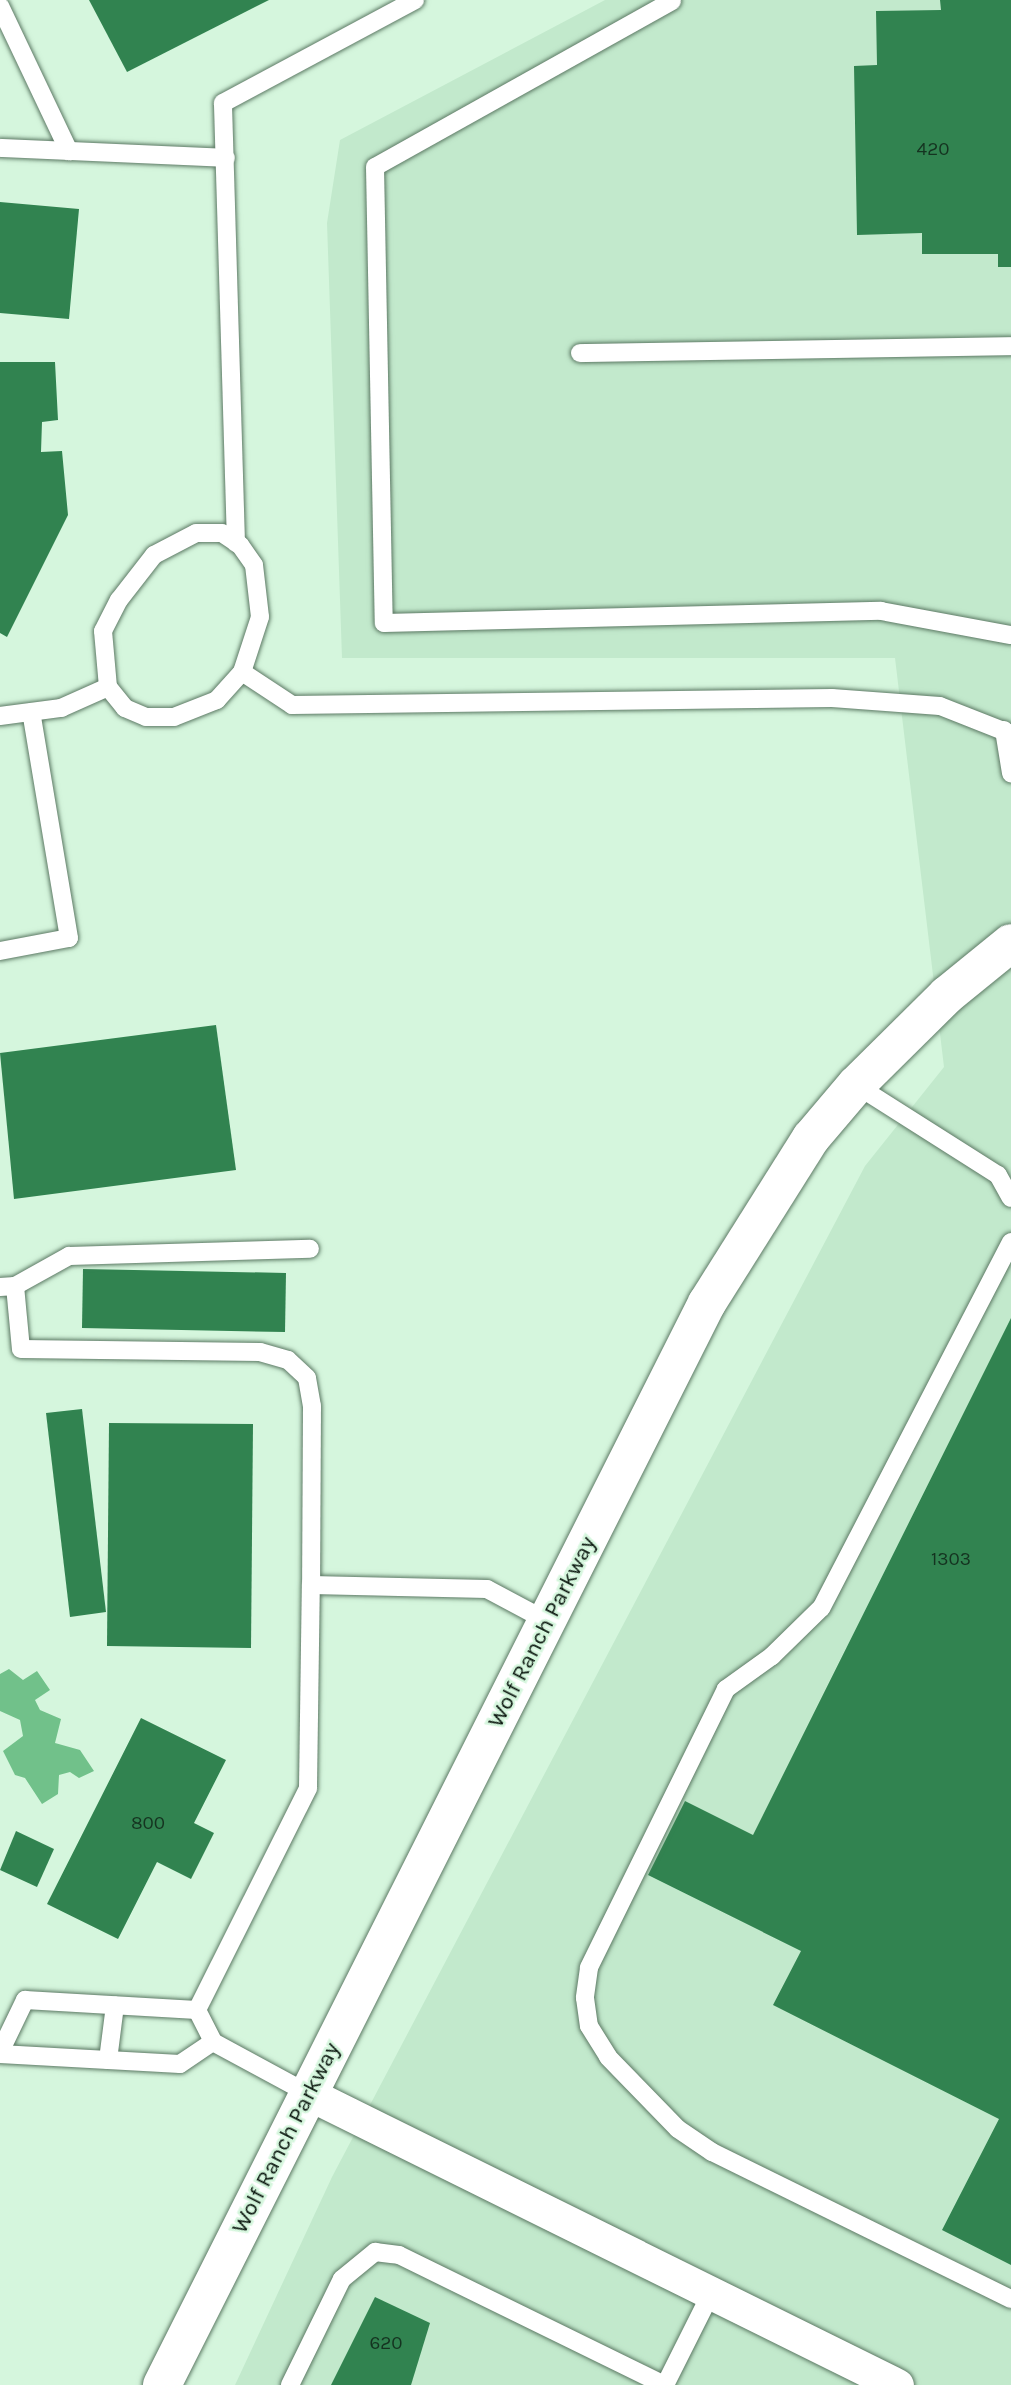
<!DOCTYPE html>
<html>
<head>
<meta charset="utf-8">
<style>
  body { margin:0 }
  #map { position:relative; width:1011px; height:2385px; overflow:hidden; background:#d5f6dd; font-family:Karla,sans-serif }
  div>[style] { position:absolute }
  [style*='--x'] { left:calc(var(--x)*1px); top:calc(var(--y)*1px); width:calc(var(--w)*1px); rotate:calc(var(--a)*1deg) }
  .built>* { inset:0; background:#c2e9cc }
  .water>* { inset:0; background:#71c18a }
  .building>* { inset:0; background:#318350 }
  .roads { filter:drop-shadow(0 0 2px #5c7964) drop-shadow(0 0 2px #5c7964) }
  .service>* { height:18px; margin:-9px; padding:0 9px; transform-origin:9px; border-radius:9px; background:#fff }
  .minor>* { height:33px; margin:-16.5px; padding:0 16.5px; transform-origin:16.5px; border-radius:16.5px; background:#fff }
  .tertiary>* { height:38px; margin:-19px; padding:0 19px; transform-origin:19px; border-radius:19px; background:#fff }
  span { translate:-50% -50%; white-space:nowrap; text-align:center; line-height:1.15; -webkit-text-stroke:5px #d5f6dd; paint-order:stroke }
  .number-label { font-size:19px; color:#153320 }
  .number-label span { -webkit-text-stroke-width:0 }
  .street-label { font-size:23px; color:#0c1810 }
</style>
</head>
<body>
<div id="map">
  <div class="built">
    <i style="clip-path:polygon(605px 0,1011px 0,1011px 2385px,235px 2385px,332px 2177px,865px 1166px,944px 1067px,895px 658px,342px 658px,327px 223px,340px 140px)"></i>
  </div>
  <div class="water">
    <i style="clip-path:polygon(9px 1669px,23px 1680px,37px 1671px,50px 1690px,35px 1700px,40px 1710px,61px 1719px,55px 1743px,80px 1750px,94px 1771px,79px 1778px,70px 1772px,59px 1775px,58px 1794px,42px 1804px,25px 1778px,15px 1775px,3px 1751px,23px 1736px,20px 1720px,0 1711px,0 1674px)"></i>
  </div>
  <div class="building">
    <i style="clip-path:polygon(89px 0,269px 0,127px 72px)"></i>
    <i style="clip-path:polygon(940px 0,1011px 0,1011px 267px,998px 267px,998px 254px,922px 254px,922px 233px,857px 235px,854px 66px,877px 65px,876px 11px,941px 10px)"></i>
    <i style="clip-path:polygon(0 202px,79px 209px,69px 319px,0 313px)"></i>
    <i style="clip-path:polygon(0 362px,55px 362px,58px 420px,42px 422px,41px 452px,62px 451px,68px 515px,7px 637px,0 633px)"></i>
    <i style="clip-path:polygon(216px 1025px,236px 1170px,14px 1199px,0 1053px)"></i>
    <i style="clip-path:polygon(83px 1269px,286px 1273px,285px 1332px,82px 1328px)"></i>
    <i style="clip-path:polygon(1011px 1318px,1011px 2265px,942px 2230px,999px 2119px,773px 2005px,801px 1951px,648px 1875px,685px 1801px,753px 1835px)"></i>
    <i style="clip-path:polygon(82px 1409px,106px 1612px,70px 1617px,46px 1413px)"></i>
    <i style="clip-path:polygon(109px 1423px,253px 1424px,251px 1648px,107px 1646px)"></i>
    <i style="clip-path:polygon(141px 1718px,226px 1760px,194px 1823px,214px 1833px,191px 1879px,157px 1862px,118px 1939px,47px 1904px)"></i>
    <i style="clip-path:polygon(16px 1831px,54px 1849px,37px 1887px,0 1870px)"></i>
    <i style="clip-path:polygon(375px 2297px,430px 2323px,411px 2385px,331px 2385px)"></i>
  </div>
  <div class="roads">
    <div class="service">
      <i style="--x:672;--y:1;--w:340;--a:150.8"></i>
      <i style="--x:375;--y:167;--w:456;--a:88.9"></i>
      <i style="--x:384;--y:623;--w:497;--a:-1.4"></i>
      <i style="--x:881;--y:611;--w:132;--a:10.5"></i>
      <i style="--x:0;--y:6;--w:161;--a:64.6"></i>
      <i style="--x:0;--y:148;--w:226;--a:2.5"></i>
      <i style="--x:580;--y:353;--w:431;--a:-0.9"></i>
      <i style="--x:196;--y:533;--w:26;--a:0"></i>
      <i style="--x:222;--y:533;--w:22;--a:34"></i>
      <i style="--x:240;--y:545;--w:24;--a:55"></i>
      <i style="--x:254;--y:565;--w:52;--a:83.4"></i>
      <i style="--x:260;--y:617;--w:58;--a:108.1"></i>
      <i style="--x:242;--y:672;--w:38;--a:132"></i>
      <i style="--x:217;--y:700;--w:46;--a:158.4"></i>
      <i style="--x:174;--y:717;--w:28;--a:180"></i>
      <i style="--x:146;--y:717;--w:23;--a:-157"></i>
      <i style="--x:125;--y:708;--w:27;--a:-129"></i>
      <i style="--x:108;--y:687;--w:56;--a:-95.1"></i>
      <i style="--x:103;--y:631;--w:35;--a:-63"></i>
      <i style="--x:119;--y:600;--w:57;--a:-52.1"></i>
      <i style="--x:154;--y:555;--w:47;--a:-27.6"></i>
      <i style="--x:236;--y:543;--w:440;--a:-91.7"></i>
      <i style="--x:223;--y:103;--w:218;--a:-28.2"></i>
      <i style="--x:242;--y:672;--w:60;--a:33.4"></i>
      <i style="--x:292;--y:705;--w:540;--a:-0.74"></i>
      <i style="--x:832;--y:698;--w:108;--a:4.2"></i>
      <i style="--x:940;--y:706;--w:76;--a:21.5"></i>
      <i style="--x:0;--y:716;--w:62;--a:-7.5"></i>
      <i style="--x:61;--y:708;--w:51;--a:-24.1"></i>
      <i style="--x:1004;--y:730;--w:44;--a:80.8"></i>
      <i style="--x:0;--y:951;--w:70;--a:-10.7"></i>
      <i style="--x:69;--y:938;--w:229;--a:-99.5"></i>
      <i style="--x:856;--y:1085;--w:168;--a:32.4"></i>
      <i style="--x:998;--y:1175;--w:26;--a:61"></i>
      <i style="--x:1011;--y:1242;--w:412;--a:117.4"></i>
      <i style="--x:821;--y:1608;--w:69;--a:135.6"></i>
      <i style="--x:772;--y:1656;--w:57;--a:144.3"></i>
      <i style="--x:726;--y:1689;--w:311;--a:116.2"></i>
      <i style="--x:589;--y:1968;--w:30;--a:98"></i>
      <i style="--x:585;--y:1998;--w:28;--a:82"></i>
      <i style="--x:589;--y:2026;--w:36;--a:58"></i>
      <i style="--x:608;--y:2057;--w:100;--a:45.8"></i>
      <i style="--x:678;--y:2129;--w:41;--a:34.1"></i>
      <i style="--x:712;--y:2152;--w:333;--a:26.2"></i>
      <i style="--x:15;--y:1286;--w:62;--a:-29.1"></i>
      <i style="--x:69;--y:1256;--w:241;--a:-1.7"></i>
      <i style="--x:0;--y:1287;--w:15;--a:-4"></i>
      <i style="--x:15;--y:1286;--w:63;--a:84.6"></i>
      <i style="--x:21;--y:1349;--w:239;--a:0.7"></i>
      <i style="--x:260;--y:1352;--w:29;--a:16"></i>
      <i style="--x:288;--y:1360;--w:26;--a:43"></i>
      <i style="--x:307;--y:1378;--w:28;--a:80"></i>
      <i style="--x:312;--y:1406;--w:179;--a:90.3"></i>
      <i style="--x:311;--y:1585;--w:176;--a:1.3"></i>
      <i style="--x:487;--y:1589;--w:68;--a:28.1"></i>
      <i style="--x:197;--y:2010;--w:248;--a:-63.4"></i>
      <i style="--x:308;--y:1788;--w:203;--a:-89.2"></i>
      <i style="--x:0;--y:2052;--w:58;--a:-64.3"></i>
      <i style="--x:25;--y:2000;--w:172;--a:3.3"></i>
      <i style="--x:197;--y:2010;--w:36;--a:63"></i>
      <i style="--x:213;--y:2042;--w:109;--a:28.4"></i>
      <i style="--x:0;--y:2054;--w:180;--a:3.2"></i>
      <i style="--x:180;--y:2064;--w:40;--a:-34"></i>
      <i style="--x:108;--y:2060;--w:55;--a:-82.7"></i>
      <i style="--x:290;--y:2385;--w:118;--a:-63.9"></i>
      <i style="--x:342;--y:2279;--w:43;--a:-39.3"></i>
      <i style="--x:375;--y:2252;--w:24;--a:7"></i>
      <i style="--x:399;--y:2255;--w:295;--a:26.1"></i>
      <i style="--x:665;--y:2385;--w:103;--a:-63.4"></i>
    </div>
    <div class="minor">
      <i style="--x:309;--y:2094;--w:656;--a:26.33"></i>
    </div>
    <div class="tertiary">
      <i style="--x:162;--y:2385;--w:1212;--a:-63.27"></i>
      <i style="--x:707;--y:1303;--w:195;--a:-57.8"></i>
      <i style="--x:811;--y:1138;--w:70;--a:-49.7"></i>
      <i style="--x:856;--y:1085;--w:128;--a:-44.7"></i>
      <i style="--x:947;--y:995;--w:82;--a:-39.1"></i>
    </div>
  </div>
  <div class="number-label">
    <span style="left:933px;top:150px">420</span>
    <span style="left:951px;top:1560px">1303</span>
    <span style="left:148px;top:1824px">800</span>
    <span style="left:386px;top:2344px">620</span>
  </div>
  <div class="street-label">
    <span style="left:542px;top:1632px;rotate:-63deg">Wolf Ranch Parkway</span>
    <span style="left:286px;top:2138px;rotate:-63deg">Wolf Ranch Parkway</span>
  </div>
</div>
</body>
</html>
